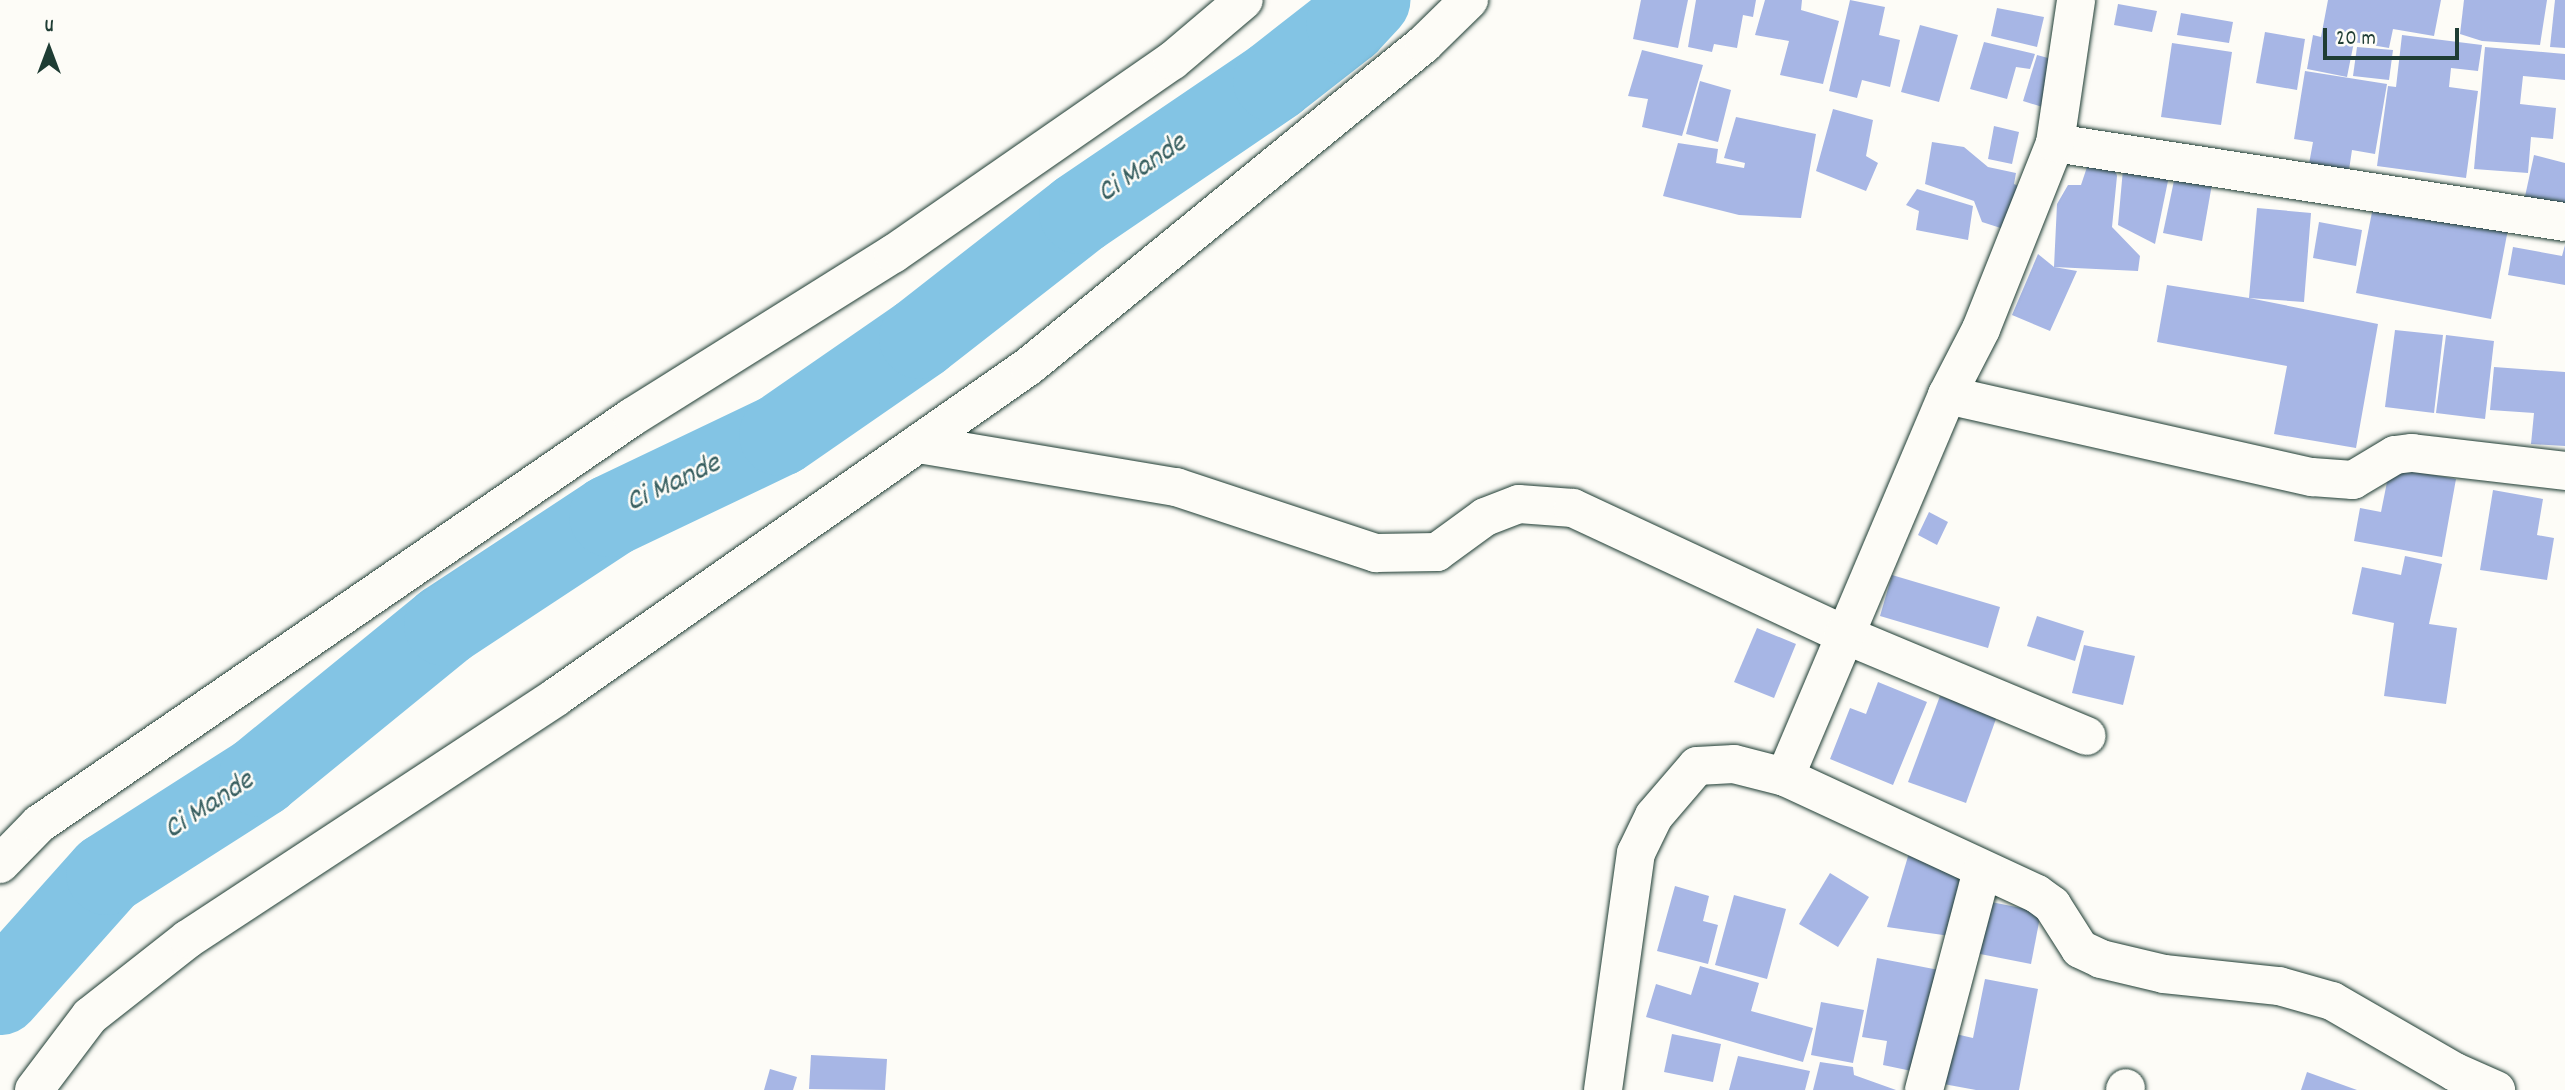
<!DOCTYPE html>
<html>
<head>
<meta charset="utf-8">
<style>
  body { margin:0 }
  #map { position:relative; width:2565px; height:1090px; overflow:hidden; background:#fdfcf7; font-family:Dekko,sans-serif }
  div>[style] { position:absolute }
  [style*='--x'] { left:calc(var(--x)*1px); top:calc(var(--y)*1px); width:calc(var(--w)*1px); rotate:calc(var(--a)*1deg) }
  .river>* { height:82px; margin:-41px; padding:0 41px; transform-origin:41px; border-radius:41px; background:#83c4e4 }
  .building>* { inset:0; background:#a7b6e5 }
  .roads { filter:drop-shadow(0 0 2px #1f3d34) drop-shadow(0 0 2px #1f3d34) }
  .minor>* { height:38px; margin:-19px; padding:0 19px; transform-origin:19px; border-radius:19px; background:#fdfcf7 }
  span { translate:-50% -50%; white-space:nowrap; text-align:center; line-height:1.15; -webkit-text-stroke:5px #fdfcf7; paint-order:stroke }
  .water-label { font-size:30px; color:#385f60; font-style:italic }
  .north { position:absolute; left:14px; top:14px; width:70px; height:70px; -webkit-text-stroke:5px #fdfcf7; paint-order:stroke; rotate:0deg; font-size:19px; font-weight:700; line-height:28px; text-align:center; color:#1f3d34 }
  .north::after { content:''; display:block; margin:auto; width:24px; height:32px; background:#1f3d34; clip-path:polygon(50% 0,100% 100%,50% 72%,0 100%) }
  .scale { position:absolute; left:2323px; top:28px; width:136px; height:32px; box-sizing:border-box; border:4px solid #1f3d34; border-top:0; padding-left:9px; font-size:21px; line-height:24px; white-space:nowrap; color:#1f3d34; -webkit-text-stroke:5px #fdfcf7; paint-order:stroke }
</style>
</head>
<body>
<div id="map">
  <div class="river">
    <i style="--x:0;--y:994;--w:161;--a:-48.3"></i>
    <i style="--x:107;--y:874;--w:182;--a:-32.6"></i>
    <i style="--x:260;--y:776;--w:239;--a:-39.2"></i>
    <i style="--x:445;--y:625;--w:198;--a:-33.4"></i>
    <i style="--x:610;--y:516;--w:188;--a:-25.5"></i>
    <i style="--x:780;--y:435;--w:170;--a:-34.7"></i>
    <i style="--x:920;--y:338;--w:203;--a:-38"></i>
    <i style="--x:1080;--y:213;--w:235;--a:-34.2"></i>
    <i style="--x:1274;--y:81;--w:93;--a:-38"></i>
    <i style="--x:1347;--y:24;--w:33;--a:-47"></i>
  </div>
  <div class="building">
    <i style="clip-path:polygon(1641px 0,1688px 0,1678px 48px,1633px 39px)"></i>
    <i style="clip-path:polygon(1696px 0,1756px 0,1753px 17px,1743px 15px,1737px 48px,1714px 44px,1712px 52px,1688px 47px)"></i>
    <i style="clip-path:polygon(1765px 0,1802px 0,1801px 10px,1839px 21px,1823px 84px,1780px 75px,1789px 41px,1755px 35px)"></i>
    <i style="clip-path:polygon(1850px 0,1885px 7px,1879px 35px,1900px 40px,1890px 87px,1862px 80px,1857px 98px,1829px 91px)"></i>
    <i style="clip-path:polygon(2328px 0,2441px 0,2434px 36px,2393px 29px,2389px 48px,2354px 42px,2347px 77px,2307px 69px,2313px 35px,2321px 37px)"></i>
    <i style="clip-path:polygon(2464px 0,2547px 0,2540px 45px,2482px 41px,2460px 34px)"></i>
    <i style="clip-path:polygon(2555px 0,2565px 0,2565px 48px,2550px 47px)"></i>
    <i style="clip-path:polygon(2118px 4px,2157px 11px,2152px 32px,2114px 25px)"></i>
    <i style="clip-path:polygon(1997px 8px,2044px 17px,2037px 47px,1991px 36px)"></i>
    <i style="clip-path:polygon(2181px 13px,2233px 22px,2229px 43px,2177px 35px)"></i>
    <i style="clip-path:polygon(1920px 25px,1958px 35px,1939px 102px,1901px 92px)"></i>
    <i style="clip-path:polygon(2265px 32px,2305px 39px,2297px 90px,2256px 83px)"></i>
    <i style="clip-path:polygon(2402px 35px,2482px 45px,2478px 71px,2451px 68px,2449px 87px,2478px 91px,2466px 178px,2377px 166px,2388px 86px,2396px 87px)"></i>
    <i style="clip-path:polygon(1984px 42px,2035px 54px,2030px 69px,2016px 67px,2007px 99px,1970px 89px)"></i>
    <i style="clip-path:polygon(2172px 43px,2232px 52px,2221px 125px,2161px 117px)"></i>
    <i style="clip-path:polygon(2357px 47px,2393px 50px,2389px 80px,2353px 76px)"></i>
    <i style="clip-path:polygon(2485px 47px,2565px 54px,2565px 80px,2523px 76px,2520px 104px,2556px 108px,2553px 139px,2531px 137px,2528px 173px,2474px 169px)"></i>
    <i style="clip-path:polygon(1642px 50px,1703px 65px,1682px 136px,1642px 127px,1648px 99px,1628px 96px)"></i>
    <i style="clip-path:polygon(2037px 55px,2063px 62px,2049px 109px,2023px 101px)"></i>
    <i style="clip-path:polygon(2305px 71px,2387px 84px,2375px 154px,2352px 150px,2349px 170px,2309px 164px,2313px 142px,2294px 139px)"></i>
    <i style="clip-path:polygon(1700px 81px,1731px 90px,1718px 142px,1686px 134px)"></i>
    <i style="clip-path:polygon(1833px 109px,1873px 120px,1866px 156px,1878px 163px,1866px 191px,1816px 171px)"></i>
    <i style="clip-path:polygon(1736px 117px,1816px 134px,1801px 218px,1739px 215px,1663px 196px,1678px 143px,1718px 149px,1716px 163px,1744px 168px,1745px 163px,1724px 158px)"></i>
    <i style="clip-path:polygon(1994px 126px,2019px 132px,2012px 164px,1988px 159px)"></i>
    <i style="clip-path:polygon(1932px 142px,1964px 147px,1988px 167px,2016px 173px,2014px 184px,2025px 189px,2013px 232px,1982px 222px,1974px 201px,1925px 184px)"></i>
    <i style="clip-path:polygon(2111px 155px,2117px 176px,2112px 227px,2140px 256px,2138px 271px,2054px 267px,2077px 271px,2050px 331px,2012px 315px,2038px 254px,2054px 267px,2057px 204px,2068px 185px,2081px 185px,2089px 161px)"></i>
    <i style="clip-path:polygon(2534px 155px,2565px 163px,2565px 208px,2524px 201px)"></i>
    <i style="clip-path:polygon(2123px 169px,2169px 176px,2155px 244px,2118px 225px)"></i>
    <i style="clip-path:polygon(2175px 176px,2212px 184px,2202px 241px,2163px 233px)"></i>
    <i style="clip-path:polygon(1917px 189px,1973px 206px,1968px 240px,1916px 230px,1919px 211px,1906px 205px)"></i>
    <i style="clip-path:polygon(2375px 197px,2509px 224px,2491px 319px,2356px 293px)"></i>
    <i style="clip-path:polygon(2257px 208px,2311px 213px,2304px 302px,2249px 298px,2378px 324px,2356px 448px,2274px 434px,2287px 366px,2157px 342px,2167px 285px,2249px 298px)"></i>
    <i style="clip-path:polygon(2319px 222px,2362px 230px,2356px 266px,2313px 258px)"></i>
    <i style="clip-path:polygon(2565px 245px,2565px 285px,2508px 275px,2513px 247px,2562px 256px)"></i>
    <i style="clip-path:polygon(2395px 330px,2443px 335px,2434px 413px,2385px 407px)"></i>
    <i style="clip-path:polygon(2446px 335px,2494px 341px,2485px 419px,2436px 413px)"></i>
    <i style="clip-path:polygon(2494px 367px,2565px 372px,2565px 446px,2531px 444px,2534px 413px,2490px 410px)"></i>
    <i style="clip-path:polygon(2390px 467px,2456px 479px,2442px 557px,2354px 541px,2360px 508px,2381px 512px)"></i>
    <i style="clip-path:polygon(2493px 490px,2543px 499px,2537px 535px,2554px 538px,2547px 580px,2480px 570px)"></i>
    <i style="clip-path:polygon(1929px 512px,1948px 522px,1937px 545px,1918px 535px)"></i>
    <i style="clip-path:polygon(2405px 556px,2442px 564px,2429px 624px,2457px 628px,2446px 704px,2384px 696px,2394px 623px,2352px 614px,2362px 567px,2401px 575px)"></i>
    <i style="clip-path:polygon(1892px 575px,2000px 607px,1988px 648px,1880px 616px)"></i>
    <i style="clip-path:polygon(2037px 616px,2084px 631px,2075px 661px,2027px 646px)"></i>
    <i style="clip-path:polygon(1757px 628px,1796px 644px,1774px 698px,1734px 682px)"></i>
    <i style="clip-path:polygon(2084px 645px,2135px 656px,2123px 705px,2072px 693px)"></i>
    <i style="clip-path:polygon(1878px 682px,1927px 702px,1893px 785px,1830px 759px,1850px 708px,1866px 714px)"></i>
    <i style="clip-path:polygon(1940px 696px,1997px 716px,1966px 803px,1908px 782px)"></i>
    <i style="clip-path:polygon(1909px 853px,1964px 867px,1950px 936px,1887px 927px)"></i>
    <i style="clip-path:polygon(1830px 873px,1869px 897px,1838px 947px,1799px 924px)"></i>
    <i style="clip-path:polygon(1675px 886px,1709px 896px,1703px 921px,1718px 925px,1708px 964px,1657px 951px)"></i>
    <i style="clip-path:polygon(1734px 895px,1786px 909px,1767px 979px,1715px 965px)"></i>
    <i style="clip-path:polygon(1981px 900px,2041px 912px,2031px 964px,1970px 952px)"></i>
    <i style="clip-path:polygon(1877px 958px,1944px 971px,1921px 1073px,1883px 1065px,1887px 1041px,1862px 1037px)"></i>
    <i style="clip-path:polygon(1700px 966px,1759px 983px,1751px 1011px,1813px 1028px,1803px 1062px,1646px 1017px,1656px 984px,1691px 995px)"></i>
    <i style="clip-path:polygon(1985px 979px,2038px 989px,2019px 1090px,1976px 1090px,1938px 1083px,1947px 1032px,1973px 1038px)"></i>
    <i style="clip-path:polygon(1821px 1002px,1864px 1010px,1853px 1063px,1811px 1055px)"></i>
    <i style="clip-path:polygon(1672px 1034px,1721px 1044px,1713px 1082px,1664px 1072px)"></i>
    <i style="clip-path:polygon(811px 1055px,887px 1059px,885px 1090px,809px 1089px)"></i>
    <i style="clip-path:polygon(1738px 1056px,1810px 1071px,1805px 1090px,1729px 1090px)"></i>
    <i style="clip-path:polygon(1820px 1062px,1853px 1067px,1854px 1075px,1896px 1090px,1813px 1090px)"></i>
    <i style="clip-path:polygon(770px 1069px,797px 1077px,793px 1090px,764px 1090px)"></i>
    <i style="clip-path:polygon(2307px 1072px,2357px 1090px,2301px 1090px)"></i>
  </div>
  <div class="roads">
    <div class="minor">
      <i style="--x:2055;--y:143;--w:516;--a:8.81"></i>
      <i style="--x:1947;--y:395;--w:374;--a:12.7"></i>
      <i style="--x:2312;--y:477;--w:41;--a:4.2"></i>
      <i style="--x:2353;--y:480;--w:49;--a:-30.8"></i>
      <i style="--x:2395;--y:455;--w:17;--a:-7"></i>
      <i style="--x:2412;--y:453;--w:154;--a:6.7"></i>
      <i style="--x:918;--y:444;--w:262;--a:9.5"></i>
      <i style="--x:1176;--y:487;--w:211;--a:18.3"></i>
      <i style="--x:1376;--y:553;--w:61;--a:-0.9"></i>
      <i style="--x:1437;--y:552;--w:59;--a:-36.1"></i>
      <i style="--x:1485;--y:517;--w:36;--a:-21"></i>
      <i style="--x:1519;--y:504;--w:54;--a:4.2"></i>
      <i style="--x:1573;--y:508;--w:298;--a:25"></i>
      <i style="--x:1843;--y:634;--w:264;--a:22.7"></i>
      <i style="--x:1785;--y:777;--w:415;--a:-67"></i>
      <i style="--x:1947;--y:395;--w:74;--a:-62.7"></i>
      <i style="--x:1981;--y:329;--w:200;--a:-68.3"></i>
      <i style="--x:2055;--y:143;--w:145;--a:-81.6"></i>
      <i style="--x:0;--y:864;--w:56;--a:-45.7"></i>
      <i style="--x:39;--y:824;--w:719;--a:-34.46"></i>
      <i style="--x:632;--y:417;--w:308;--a:-32"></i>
      <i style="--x:893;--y:254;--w:339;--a:-34.7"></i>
      <i style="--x:1172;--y:61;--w:94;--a:-40.3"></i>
      <i style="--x:34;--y:1090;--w:93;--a:-52.9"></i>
      <i style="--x:90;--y:1016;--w:125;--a:-38.2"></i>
      <i style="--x:188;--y:939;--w:440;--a:-33.3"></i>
      <i style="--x:556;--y:697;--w:577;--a:-34.98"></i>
      <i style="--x:1029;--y:366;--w:510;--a:-39.19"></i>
      <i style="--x:1424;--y:44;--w:63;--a:-44.4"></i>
      <i style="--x:1603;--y:1090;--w:239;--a:-82.1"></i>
      <i style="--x:1636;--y:853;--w:41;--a:-64.1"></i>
      <i style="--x:1654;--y:816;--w:66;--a:-49.3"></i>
      <i style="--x:1697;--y:766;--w:37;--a:-3"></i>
      <i style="--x:1734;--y:764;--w:53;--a:14.3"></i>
      <i style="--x:1785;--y:777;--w:278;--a:24.9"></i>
      <i style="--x:2037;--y:894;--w:19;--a:36"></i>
      <i style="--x:2052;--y:905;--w:52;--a:57.5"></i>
      <i style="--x:2080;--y:949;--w:23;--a:25"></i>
      <i style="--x:2101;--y:959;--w:65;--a:13.4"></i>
      <i style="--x:2164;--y:974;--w:116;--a:6"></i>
      <i style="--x:2279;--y:986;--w:55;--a:15.8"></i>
      <i style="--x:2332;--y:1001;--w:142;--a:30"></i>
      <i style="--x:2455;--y:1072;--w:45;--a:23.7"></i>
      <i style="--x:1924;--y:1090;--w:228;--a:-75.2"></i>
      <i style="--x:2125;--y:1090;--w:2;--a:-63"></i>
    </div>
  </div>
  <div class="water-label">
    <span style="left:1143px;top:170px;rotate:-34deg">Ci Mande</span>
    <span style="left:674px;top:485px;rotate:-25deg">Ci Mande</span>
    <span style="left:210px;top:807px;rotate:-33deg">Ci Mande</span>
  </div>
  <div class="north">U</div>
  <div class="scale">20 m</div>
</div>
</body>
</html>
